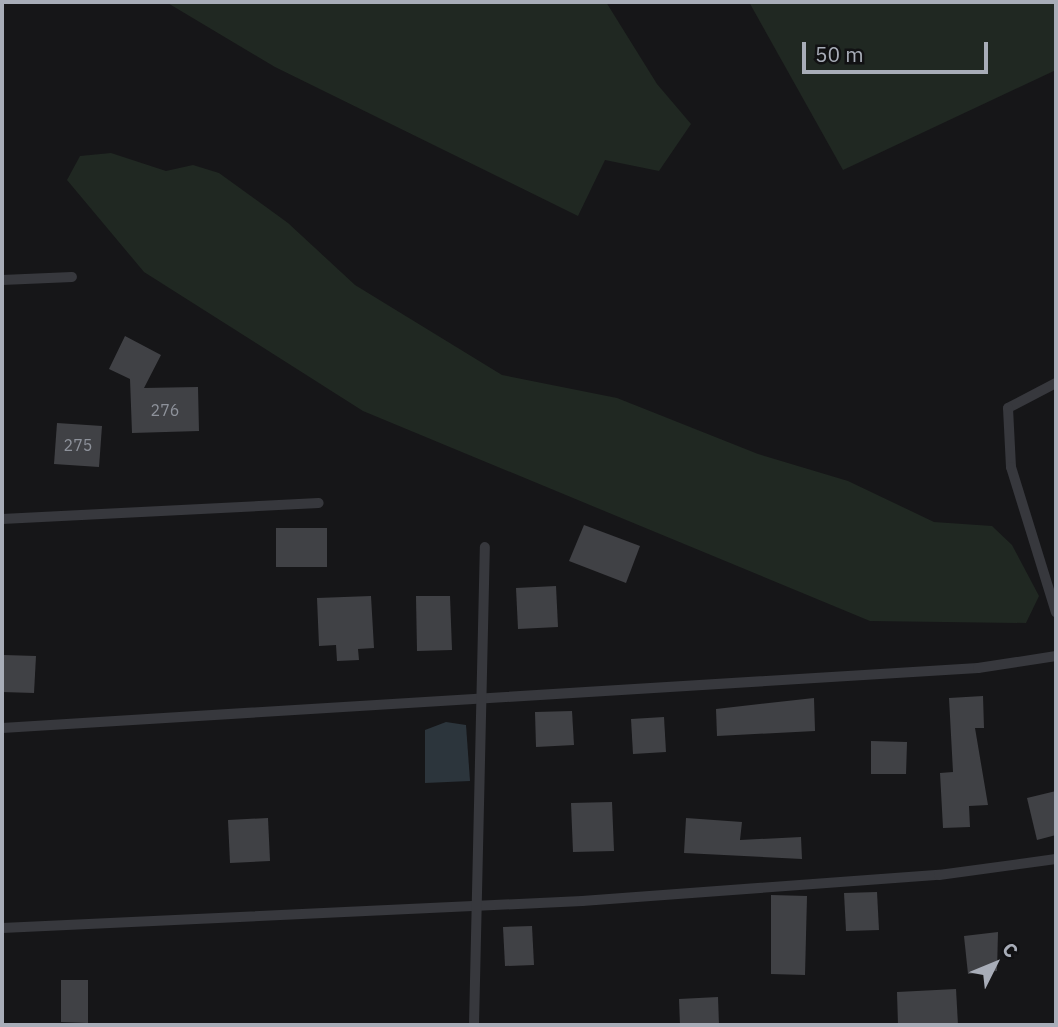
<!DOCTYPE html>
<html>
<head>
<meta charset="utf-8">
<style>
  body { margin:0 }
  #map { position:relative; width:1058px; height:1027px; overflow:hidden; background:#161618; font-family:"IBM Plex Sans",sans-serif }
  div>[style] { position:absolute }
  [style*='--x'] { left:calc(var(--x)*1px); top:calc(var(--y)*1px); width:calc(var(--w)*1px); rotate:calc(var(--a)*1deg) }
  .green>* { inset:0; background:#202822 }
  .water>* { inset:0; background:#2c353c }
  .building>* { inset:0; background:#404145 }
  .lane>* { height:10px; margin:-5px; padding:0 5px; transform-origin:5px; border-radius:5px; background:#37383d }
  span { translate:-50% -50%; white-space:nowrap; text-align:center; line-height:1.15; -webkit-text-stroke:5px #111113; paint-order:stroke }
  .number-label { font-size:16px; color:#8e929b }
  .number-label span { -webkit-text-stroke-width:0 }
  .frame { position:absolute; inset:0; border:4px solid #a8adb8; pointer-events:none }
  .north { position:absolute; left:960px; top:929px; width:70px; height:70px; -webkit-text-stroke:5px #111113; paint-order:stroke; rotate:47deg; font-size:19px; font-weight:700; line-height:28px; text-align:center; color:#a8adb8 }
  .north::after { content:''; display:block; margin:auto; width:24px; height:32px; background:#a8adb8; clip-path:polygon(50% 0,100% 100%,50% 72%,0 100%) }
  .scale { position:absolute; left:802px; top:42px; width:186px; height:32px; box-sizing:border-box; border:4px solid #a8adb8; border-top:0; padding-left:9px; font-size:21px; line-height:24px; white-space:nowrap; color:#a8adb8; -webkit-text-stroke:5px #111113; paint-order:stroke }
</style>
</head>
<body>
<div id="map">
  <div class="green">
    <i style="clip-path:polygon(166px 2px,606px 2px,657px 84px,691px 124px,659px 171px,605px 160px,578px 216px,275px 67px)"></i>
    <i style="clip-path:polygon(749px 2px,1056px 2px,1056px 70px,843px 170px)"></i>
    <i style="clip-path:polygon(111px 153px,166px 171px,193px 165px,219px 173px,288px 223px,355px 285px,502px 375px,617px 398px,758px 454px,848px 481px,934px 522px,992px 526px,1012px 545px,1039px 596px,1026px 623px,870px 621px,363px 411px,144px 272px,67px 180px,80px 156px)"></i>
  </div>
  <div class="water">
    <i style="clip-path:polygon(446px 722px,466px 725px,470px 781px,425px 783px,425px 730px)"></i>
  </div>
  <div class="building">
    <i style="clip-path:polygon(125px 336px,161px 355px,144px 388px,198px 387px,199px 431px,132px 433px,130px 379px,109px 369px)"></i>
    <i style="clip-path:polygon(57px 423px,102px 426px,99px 467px,54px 464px)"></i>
    <i style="clip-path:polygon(584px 525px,640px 546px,626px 583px,569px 561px)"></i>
    <i style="clip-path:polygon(276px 528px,327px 528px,327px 567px,276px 567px)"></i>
    <i style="clip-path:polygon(556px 586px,558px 627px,518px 629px,516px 588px)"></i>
    <i style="clip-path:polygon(371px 596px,374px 648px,358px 649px,359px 660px,337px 661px,336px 645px,319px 646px,317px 598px)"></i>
    <i style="clip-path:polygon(416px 596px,450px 596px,452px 650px,417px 651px)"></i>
    <i style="clip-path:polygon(4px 655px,36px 656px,34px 693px,2px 692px)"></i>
    <i style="clip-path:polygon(983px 696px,984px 728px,975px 728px,988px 805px,969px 806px,970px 827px,943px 828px,940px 773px,953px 772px,949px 698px)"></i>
    <i style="clip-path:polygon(814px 698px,815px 731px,717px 736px,716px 709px)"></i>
    <i style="clip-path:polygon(572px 711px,574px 745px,536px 747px,535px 712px)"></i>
    <i style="clip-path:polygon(664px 717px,666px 752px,633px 754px,631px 719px)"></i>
    <i style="clip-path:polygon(871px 741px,907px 742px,906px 774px,871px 774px)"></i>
    <i style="clip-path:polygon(1056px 791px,1056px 835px,1037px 840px,1027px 798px)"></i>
    <i style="clip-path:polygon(612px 802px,614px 851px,573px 852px,571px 803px)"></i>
    <i style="clip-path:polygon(268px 818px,270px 861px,230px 863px,228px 820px)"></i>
    <i style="clip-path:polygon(686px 818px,742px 822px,740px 840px,801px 837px,802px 859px,684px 853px)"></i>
    <i style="clip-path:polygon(877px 892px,879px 930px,846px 931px,844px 893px)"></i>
    <i style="clip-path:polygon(771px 895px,807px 896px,805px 975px,771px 974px)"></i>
    <i style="clip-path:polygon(532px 926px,534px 965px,505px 966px,503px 927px)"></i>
    <i style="clip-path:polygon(998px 932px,997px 971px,968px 974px,964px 936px)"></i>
    <i style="clip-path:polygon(61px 980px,88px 980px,88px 1023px,61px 1022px)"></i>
    <i style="clip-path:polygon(956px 989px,958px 1025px,898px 1025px,897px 992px)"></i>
    <i style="clip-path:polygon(718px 997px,719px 1025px,680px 1025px,679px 999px)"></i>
  </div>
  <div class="lane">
    <i style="--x:2;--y:280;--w:70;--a:-2.5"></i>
    <i style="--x:1056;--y:383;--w:54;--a:152.5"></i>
    <i style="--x:1008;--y:408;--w:59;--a:87.1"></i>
    <i style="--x:1011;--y:467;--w:152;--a:72.8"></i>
    <i style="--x:2;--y:519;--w:317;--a:-2.9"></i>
    <i style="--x:2;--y:728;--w:978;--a:-3.52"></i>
    <i style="--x:978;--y:668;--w:79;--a:-8.7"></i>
    <i style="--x:2;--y:928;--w:581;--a:-2.67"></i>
    <i style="--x:582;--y:901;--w:358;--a:-4.2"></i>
    <i style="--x:939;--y:875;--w:118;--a:-7.8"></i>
    <i style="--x:474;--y:1025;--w:478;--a:-88.7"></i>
  </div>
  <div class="number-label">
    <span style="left:165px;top:410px">276</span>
    <span style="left:78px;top:445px">275</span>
  </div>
  <div class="frame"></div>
  <div class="north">С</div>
  <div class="scale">50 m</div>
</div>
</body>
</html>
